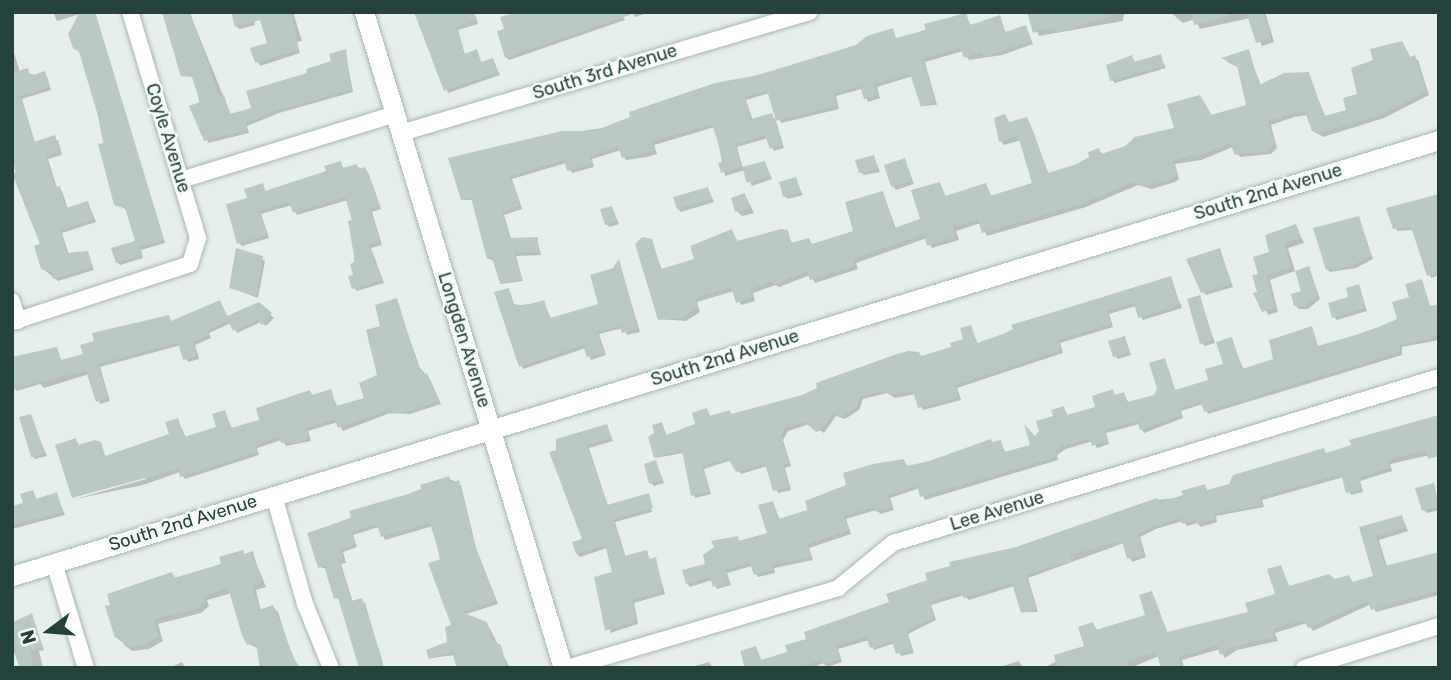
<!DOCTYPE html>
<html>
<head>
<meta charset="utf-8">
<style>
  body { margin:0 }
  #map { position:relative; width:1451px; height:680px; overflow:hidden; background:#e6eeeb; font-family:Rubik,sans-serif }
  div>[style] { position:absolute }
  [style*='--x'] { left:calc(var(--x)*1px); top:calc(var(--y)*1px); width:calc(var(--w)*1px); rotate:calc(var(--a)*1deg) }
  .shadow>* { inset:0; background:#0003 }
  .building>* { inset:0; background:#bbc9c5 }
  .roads { filter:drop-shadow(0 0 2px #a8b7b3) drop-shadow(0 0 2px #a8b7b3) }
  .minor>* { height:16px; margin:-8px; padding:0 8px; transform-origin:8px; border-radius:8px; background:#fff }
  .tertiary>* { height:19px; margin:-9.5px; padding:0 9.5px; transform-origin:9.5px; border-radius:9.5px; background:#fff }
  span { translate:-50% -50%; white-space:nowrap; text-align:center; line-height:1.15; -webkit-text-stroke:5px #f7fbf9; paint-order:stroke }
  .street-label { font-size:18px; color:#25413c }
  .frame { position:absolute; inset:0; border:14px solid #25413c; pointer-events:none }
  .north { position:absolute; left:14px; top:596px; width:70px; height:70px; -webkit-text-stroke:5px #f7fbf9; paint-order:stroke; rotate:254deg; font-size:19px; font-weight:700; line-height:28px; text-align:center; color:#25413c }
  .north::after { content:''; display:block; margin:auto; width:24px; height:32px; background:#25413c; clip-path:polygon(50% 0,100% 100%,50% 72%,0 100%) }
</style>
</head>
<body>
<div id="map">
  <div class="shadow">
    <i style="clip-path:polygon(53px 12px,95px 12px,165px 243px,141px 250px,143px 258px,120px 265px,117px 262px,137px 242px,127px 210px,115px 204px,81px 14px,57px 21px)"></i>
    <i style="clip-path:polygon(252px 12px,255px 25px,240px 29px,236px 26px)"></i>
    <i style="clip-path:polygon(270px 12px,293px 12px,302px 41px,297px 42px,300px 53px,260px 66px,253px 49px,269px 44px)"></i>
    <i style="clip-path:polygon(416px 12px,474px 12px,478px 24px,458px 30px,465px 55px,476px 51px,482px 63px,493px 60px,500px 75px,448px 93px)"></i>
    <i style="clip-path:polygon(620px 12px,625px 20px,509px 60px,506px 57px,506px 31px)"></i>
    <i style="clip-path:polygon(632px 12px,650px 12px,635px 17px)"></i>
    <i style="clip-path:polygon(1029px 12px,1124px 12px,1123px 21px,1039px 36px)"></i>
    <i style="clip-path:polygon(1170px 12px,1265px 12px,1274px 42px,1262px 46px,1250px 18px,1200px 29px,1195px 19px,1183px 23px)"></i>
    <i style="clip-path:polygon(190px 14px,231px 115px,253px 109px,334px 63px,345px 51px,353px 92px,279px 113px,247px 126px,249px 133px,208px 143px,194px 77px,182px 76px)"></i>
    <i style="clip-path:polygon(966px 15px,971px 26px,999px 17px,1006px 33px,1026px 27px,1033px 44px,1002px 55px,969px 60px,963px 51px,925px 62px,937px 105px,922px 106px,913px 76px,877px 87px,880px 98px,868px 102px,862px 89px,836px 96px,839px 109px,781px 123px,770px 93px,746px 100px,753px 121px,775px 118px,784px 148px,774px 151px,768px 138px,737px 147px,743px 169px,765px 163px,772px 179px,752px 186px,745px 170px,725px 176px,715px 127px,654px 145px,657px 154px,647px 157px,626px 160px,621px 150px,592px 159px,594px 167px,572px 173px,566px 163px,512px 179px,522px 209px,504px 215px,511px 239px,537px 239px,541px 255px,516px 256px,523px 281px,501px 284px,495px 261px,489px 259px,474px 200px,463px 200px,539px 137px,617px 126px,647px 107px,856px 47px,892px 30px,897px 40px)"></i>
    <i style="clip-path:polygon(12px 46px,20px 72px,47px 77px,51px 90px,22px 99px,35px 143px,58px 140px,62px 155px,48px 159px,57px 188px,62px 191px,68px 209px,88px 203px,96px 222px,62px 233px,69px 255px,87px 253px,94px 270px,58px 281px,42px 268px,43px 245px,19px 190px,12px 153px)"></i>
    <i style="clip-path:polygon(1405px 47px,1411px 58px,1418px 60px,1429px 95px,1384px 118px,1323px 137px,1313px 130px,1308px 115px,1294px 117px,1271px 125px,1277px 148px,1271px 154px,1240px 157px,1233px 147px,1201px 160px,1175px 164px,1179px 179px,1175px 182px,1152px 189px,1138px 185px,1086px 207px,987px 236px,981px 223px,956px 231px,959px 240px,932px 248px,927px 238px,856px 263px,858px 269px,815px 283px,810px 275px,779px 287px,776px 285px,753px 293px,755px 301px,741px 305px,734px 291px,697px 302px,700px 312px,686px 321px,659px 319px,651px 240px,662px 270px,696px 260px,731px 231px,738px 242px,787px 232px,793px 245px,809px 240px,813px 246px,855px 232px,883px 193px,896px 229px,922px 220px,940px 184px,946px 197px,986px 185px,992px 197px,1034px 185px,1021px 140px,1004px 145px,1001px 141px,1004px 116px,1010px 124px,1027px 119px,1030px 123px,1049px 175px,1078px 166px,1099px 150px,1103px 155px,1176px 129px,1203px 100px,1212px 116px,1248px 106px,1239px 68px,1226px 61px,1248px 51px,1261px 86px,1308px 74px,1326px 118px,1348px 111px)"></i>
    <i style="clip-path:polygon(1160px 56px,1166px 68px,1115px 83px,1112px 80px,1132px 57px,1135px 63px)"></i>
    <i style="clip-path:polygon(874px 157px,880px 172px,864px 175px,861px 172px)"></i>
    <i style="clip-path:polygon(905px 160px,914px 184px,896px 190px,893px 186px)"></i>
    <i style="clip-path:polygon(340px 163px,344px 169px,356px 166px,368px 172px,381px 209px,372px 212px,382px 245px,371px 248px,384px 283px,357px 291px,354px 288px,354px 221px,348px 200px,297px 215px,292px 205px,261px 214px,269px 238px,242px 246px,239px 243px,249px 199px,262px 185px,267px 193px,328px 172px)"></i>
    <i style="clip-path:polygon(795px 179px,803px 195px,788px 199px,784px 196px)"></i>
    <i style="clip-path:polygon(708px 189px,714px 202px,681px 212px,678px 209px)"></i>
    <i style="clip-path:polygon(1439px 194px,1439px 275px,1431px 278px,1414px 230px,1397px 231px,1389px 209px)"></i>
    <i style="clip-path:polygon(745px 195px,754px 213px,742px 216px,737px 211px)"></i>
    <i style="clip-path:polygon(612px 208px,619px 224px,610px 227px,606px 224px)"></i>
    <i style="clip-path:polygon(1359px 218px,1373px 259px,1356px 268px,1330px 272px,1327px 269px)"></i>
    <i style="clip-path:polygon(1296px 226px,1304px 243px,1288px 248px,1295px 271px,1270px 280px,1278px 312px,1268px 315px,1259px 293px,1260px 275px,1271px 253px)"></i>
    <i style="clip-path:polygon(237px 250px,265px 261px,258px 298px,231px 288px)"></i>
    <i style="clip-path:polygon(1220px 250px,1233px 287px,1206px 295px,1203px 292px)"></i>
    <i style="clip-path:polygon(619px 261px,640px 332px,627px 335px,623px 328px,599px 334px,606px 355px,591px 360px,586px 348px,523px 369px,508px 290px,515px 306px,544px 302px,551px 319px,601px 305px)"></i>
    <i style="clip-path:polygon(1309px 268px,1320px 299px,1308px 309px,1299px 309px,1296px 306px)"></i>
    <i style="clip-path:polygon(1170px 278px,1182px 308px,1143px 320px,1136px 306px,1109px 314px,1113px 327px,1060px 343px,1063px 353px,957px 388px,961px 400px,923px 410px,916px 394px,895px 398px,887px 393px,863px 399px,859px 410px,845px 419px,836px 416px,824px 433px,810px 424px,788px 431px,783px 440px,791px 466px,785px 468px,791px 490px,778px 493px,767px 466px,741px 474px,732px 460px,704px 469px,711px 494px,695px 498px,684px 453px,655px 458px,656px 434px,662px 424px,667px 436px,697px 425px,707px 410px,711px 417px,730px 412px,733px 415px,803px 397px,919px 353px,923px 358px,953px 348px,965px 340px,970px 327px,978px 344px)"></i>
    <i style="clip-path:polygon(1421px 281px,1431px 308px,1439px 306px,1439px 340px,1402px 347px,1402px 355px,1208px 414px,1203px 404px,1181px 411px,1183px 418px,1144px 433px,1139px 424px,1106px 433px,1109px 444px,1097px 448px,1093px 441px,1066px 449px,1057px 455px,1058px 460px,925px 500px,920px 488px,890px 498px,894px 510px,881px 514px,876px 510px,846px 519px,851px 534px,809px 548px,813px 560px,774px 568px,775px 573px,758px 577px,752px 566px,727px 573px,731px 585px,717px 589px,712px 580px,690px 587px,687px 583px,737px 538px,741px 542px,769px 534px,773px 503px,780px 520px,810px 511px,904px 461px,908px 467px,1000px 442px,1006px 453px,1032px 446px,1064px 408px,1068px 416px,1097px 408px,1112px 391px,1116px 396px,1124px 394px,1129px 404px,1155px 396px,1165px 360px,1176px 392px,1211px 381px,1225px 365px,1231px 339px,1244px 371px,1276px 360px,1311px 328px,1319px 348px,1330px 344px,1399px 320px)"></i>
    <i style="clip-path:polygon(1358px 286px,1367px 311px,1337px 320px,1334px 317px)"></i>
    <i style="clip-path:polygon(1199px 297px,1215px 343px,1205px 346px,1202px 343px)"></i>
    <i style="clip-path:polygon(396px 300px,420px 368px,430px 379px,441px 404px,410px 414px,390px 413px,343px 431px,338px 422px,308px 431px,311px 441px,286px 446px,282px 440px,257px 448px,259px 455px,185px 479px,180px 472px,143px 485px,75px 499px,146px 479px,145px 476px,73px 496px,76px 440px,80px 446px,100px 444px,106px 457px,171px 435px,178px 420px,186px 438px,218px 428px,225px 412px,232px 429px,261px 421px,310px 392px,314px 396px,330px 391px,338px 408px,366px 399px,379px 376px,382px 327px)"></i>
    <i style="clip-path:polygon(220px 302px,228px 317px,258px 304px,274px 318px,266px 326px,261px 322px,237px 333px,231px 323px,209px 333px,211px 338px,195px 345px,199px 359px,188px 362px,181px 345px,100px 367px,110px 401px,100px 404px,89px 374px,44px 388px,40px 384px,17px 391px,14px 388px,56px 349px,62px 361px,85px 355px,168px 317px,172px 323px)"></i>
    <i style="clip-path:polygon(1124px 338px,1131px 355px,1118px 359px,1115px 356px)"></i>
    <i style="clip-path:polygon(1439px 415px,1439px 453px,1390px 464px,1392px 471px,1360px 481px,1363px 492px,1351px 495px,1344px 477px,1262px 500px,1264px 507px,1216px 516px,1217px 522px,1201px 527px,1197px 523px,1187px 526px,1183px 521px,1156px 529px,1140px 537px,1146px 557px,1132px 562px,1124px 543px,1028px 578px,1038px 612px,1023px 612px,1014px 586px,969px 600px,964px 595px,931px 605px,936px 620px,908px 634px,914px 653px,901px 656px,895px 643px,874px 650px,869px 640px,838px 649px,842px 662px,827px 667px,823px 663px,813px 668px,747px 668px,756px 648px,762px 662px,790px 653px,808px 640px,1016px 549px,1157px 500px,1185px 497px,1204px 486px,1208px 492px,1324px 450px,1327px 455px,1353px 446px,1352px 441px)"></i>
    <i style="clip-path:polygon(30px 416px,47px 456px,35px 459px,32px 456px)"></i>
    <i style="clip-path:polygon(607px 425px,613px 441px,589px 448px,608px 506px,648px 496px,652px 512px,615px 522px,626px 558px,646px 552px,651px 561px,655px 559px,665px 594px,634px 603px,638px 624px,610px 633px,615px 573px,607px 548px,580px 557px,577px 554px,584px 541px,551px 453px)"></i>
    <i style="clip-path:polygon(656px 462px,664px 483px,654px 486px,651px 483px)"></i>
    <i style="clip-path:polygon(448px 478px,461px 485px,476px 548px,498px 604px,463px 615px,489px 627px,510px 668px,469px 668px,455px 655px,431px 658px,449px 644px,454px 626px,433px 526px,385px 540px,379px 527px,353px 535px,357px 547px,343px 552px,346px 563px,341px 564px,353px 603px,365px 603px,384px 668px,361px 668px,341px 600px,336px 598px,327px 569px,320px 567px,310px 534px)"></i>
    <i style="clip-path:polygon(1434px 485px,1439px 510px,1427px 513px,1424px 510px)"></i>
    <i style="clip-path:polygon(33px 492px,37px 500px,56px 494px,65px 515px,12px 529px,12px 508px,25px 504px)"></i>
    <i style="clip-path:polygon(1402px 517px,1408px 531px,1379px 540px,1387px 567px,1439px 554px,1439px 595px,1376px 612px,1371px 604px,1313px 631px,1307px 623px,1275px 633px,1278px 641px,1237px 650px,1225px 658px,1220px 649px,1182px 660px,1184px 668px,1162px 668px,1159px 656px,1130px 668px,1043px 668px,1086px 647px,1093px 624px,1098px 631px,1148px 616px,1152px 593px,1168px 634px,1250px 613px,1277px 595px,1280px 566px,1290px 588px,1349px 577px,1354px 583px,1375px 577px,1362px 528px)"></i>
    <i style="clip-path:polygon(252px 553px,266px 587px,256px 590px,261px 611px,273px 607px,278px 612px,292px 656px,300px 668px,260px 668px,257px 648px,249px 644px,232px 593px,207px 600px,209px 606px,201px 613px,158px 624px,163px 641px,149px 649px,132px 651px,116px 637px,172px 574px,177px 579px)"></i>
    <i style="clip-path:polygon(32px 615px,44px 650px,39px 651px,43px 668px,20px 668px,12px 646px,12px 622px)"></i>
    <i style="clip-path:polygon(1019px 661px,1023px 668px,996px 668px)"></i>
    <i style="clip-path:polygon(182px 662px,186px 668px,169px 668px)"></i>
    <i style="clip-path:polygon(709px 662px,713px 668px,696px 668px,695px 666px)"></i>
  </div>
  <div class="building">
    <i style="clip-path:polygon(80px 12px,95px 12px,164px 240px,139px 247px,141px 255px,116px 263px,111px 248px,135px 241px,125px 208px,114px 205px,98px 144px,103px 143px,98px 116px,79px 52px,73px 48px,68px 34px)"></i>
    <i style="clip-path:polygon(162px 12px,190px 12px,219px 96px,224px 95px,230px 114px,251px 108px,246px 91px,307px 73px,306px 69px,331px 61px,329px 54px,346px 49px,351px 90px,275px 111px,245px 123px,247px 130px,204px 141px,189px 106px,200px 102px,191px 74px,181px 77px)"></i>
    <i style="clip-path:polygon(231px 12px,292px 12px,298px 50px,255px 63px,250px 48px,267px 43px,260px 20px,235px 27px)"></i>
    <i style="clip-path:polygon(414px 12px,473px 12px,476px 21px,456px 27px,464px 54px,477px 49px,481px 62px,493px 58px,498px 72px,444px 91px)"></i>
    <i style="clip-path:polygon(518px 12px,629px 12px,630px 15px,505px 58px,497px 31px,504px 29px,500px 17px)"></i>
    <i style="clip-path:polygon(1027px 12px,1111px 12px,1111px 16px,1057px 33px,1055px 27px,1033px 33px)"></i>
    <i style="clip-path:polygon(1191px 12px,1227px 12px,1228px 16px,1194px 25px)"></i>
    <i style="clip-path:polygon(1246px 12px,1263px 12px,1271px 38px,1256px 43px)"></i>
    <i style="clip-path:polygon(966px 13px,970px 25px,1000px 15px,1005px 32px,1026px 25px,1031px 41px,984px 57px,982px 52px,964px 58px,960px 48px,923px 59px,935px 102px,921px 107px,910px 74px,875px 84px,878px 95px,864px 99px,860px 86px,834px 94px,837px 106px,776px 121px,767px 90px,744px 97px,751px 119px,772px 113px,782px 145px,770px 149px,765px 135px,735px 144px,741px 167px,721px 173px,718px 163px,724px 161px,712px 124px,652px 142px,655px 151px,643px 154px,622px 158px,618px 147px,590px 156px,592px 164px,567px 171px,564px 160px,510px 176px,520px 206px,502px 212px,509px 238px,538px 237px,538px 252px,514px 253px,522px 278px,500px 284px,492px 258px,487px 259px,471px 198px,461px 200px,448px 158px,562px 131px,594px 131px,630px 117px,629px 112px,715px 83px,758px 75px,856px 45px,867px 36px,893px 28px,896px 38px,926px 30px,924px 24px)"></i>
    <i style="clip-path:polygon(1402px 41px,1410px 57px,1415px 55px,1426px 92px,1380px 115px,1318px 134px,1312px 131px,1305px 112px,1290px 114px,1268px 121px,1275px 144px,1267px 151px,1235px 155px,1230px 143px,1196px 157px,1195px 154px,1173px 161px,1177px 176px,1171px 179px,1147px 186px,1133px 182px,1082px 204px,982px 233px,978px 220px,953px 227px,956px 237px,927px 246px,924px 234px,853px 259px,855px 266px,810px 280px,807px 271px,774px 285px,772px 281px,750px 290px,753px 297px,736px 303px,731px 287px,695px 298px,697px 308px,682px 318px,658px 320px,635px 244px,642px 237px,652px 239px,661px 269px,694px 259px,690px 246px,732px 229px,737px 241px,781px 229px,788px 230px,791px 243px,809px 238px,812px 244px,853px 231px,845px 202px,883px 191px,894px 228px,920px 219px,911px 190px,940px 182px,945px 196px,986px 183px,990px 196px,1032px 183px,1018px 136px,999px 142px,994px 118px,1005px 114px,1009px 122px,1027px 117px,1048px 173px,1077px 164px,1089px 157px,1088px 152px,1099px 148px,1101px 154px,1125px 146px,1135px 137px,1174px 128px,1167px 104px,1200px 95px,1211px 115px,1246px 105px,1237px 66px,1221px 58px,1249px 49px,1259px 85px,1284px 73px,1309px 72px,1324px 116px,1346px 110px,1343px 98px,1357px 94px,1351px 68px,1373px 60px,1370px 49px)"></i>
    <i style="clip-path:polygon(1161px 54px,1164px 66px,1110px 81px,1106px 65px,1132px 55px,1134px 62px)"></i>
    <i style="clip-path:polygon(28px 68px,30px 76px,45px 71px,50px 87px,20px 96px,34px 142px,55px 135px,60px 152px,46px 156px,55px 187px,60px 186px,66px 208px,88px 201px,94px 219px,60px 230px,67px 253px,88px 251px,93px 267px,53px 279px,52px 272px,41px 269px,34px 246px,40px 244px,12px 173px,17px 172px,12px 156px,12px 73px)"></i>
    <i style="clip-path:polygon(874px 155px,878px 169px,859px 173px,855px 160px)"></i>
    <i style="clip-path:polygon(905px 158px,912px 181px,891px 187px,884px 165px)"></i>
    <i style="clip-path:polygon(341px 161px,343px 168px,357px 164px,358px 169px,365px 167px,374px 188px,379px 206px,370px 209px,380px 242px,369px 245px,382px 280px,352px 289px,348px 276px,353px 275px,350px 264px,355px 262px,348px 221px,352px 220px,345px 197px,293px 213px,289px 202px,259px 211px,267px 235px,237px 244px,226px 204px,247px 198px,244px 189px,263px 183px,265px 191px,326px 171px,324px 166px)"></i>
    <i style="clip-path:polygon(765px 161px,770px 176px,747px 183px,742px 167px)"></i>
    <i style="clip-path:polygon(796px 177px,801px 192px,783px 197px,779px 182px)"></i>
    <i style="clip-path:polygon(708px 187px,712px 199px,677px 209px,673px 197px)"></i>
    <i style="clip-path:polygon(745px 193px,750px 208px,735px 212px,731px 198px)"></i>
    <i style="clip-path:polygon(1439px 194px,1439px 272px,1427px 276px,1411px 227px,1393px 229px,1386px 208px)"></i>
    <i style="clip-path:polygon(612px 206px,617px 221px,605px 225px,600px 209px)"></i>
    <i style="clip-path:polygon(1359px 216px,1371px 256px,1352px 266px,1326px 270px,1313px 228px)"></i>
    <i style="clip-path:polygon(1296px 224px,1301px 238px,1284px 243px,1291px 267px,1266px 275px,1275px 308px,1262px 312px,1253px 293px,1257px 292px,1252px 275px,1258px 274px,1253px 257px,1269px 252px,1265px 235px)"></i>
    <i style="clip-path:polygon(236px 248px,263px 256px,256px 296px,229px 288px)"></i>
    <i style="clip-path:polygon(1220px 248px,1231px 284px,1201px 293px,1186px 259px)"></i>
    <i style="clip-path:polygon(619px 259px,638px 329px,622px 333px,620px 326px,597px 332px,604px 353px,587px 357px,583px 345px,519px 367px,494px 292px,509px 288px,514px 304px,524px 306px,544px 300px,550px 318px,598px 304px,590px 275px,613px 268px)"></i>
    <i style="clip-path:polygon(1309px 266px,1318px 295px,1305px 307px,1294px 306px,1291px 294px,1301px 291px,1295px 271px)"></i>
    <i style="clip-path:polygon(1171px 276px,1180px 305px,1138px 318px,1134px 303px,1107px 311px,1111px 324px,1058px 340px,1061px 350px,955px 385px,959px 398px,918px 408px,913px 391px,891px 395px,883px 391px,860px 397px,856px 407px,841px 417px,833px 414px,821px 430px,816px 432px,805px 422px,785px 428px,781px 436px,789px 463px,783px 465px,789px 487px,773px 491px,765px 464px,736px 472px,728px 458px,702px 466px,710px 491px,691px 496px,682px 450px,654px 458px,648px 437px,654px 433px,652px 425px,662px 422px,666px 435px,695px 424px,692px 413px,707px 408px,710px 416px,730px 410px,731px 414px,802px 395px,817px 388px,816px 383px,894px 355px,908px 351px,919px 352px,921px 356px,951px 347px,950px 343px,963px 339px,960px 328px,971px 325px,977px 343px,1003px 334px,1013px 329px,1011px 325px)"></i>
    <i style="clip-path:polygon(1422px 279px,1430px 306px,1439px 304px,1439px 337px,1400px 345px,1400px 352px,1204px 412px,1201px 402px,1179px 408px,1181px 415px,1140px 430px,1137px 421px,1104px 430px,1107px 441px,1092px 446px,1090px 438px,1063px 446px,1055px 451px,1056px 457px,920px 497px,917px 486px,888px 495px,892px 507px,876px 512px,875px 507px,844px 516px,849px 530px,807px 544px,811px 557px,772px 565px,773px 570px,754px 575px,750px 563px,725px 570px,729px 582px,713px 587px,710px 577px,686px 584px,682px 570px,705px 564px,703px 555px,714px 547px,711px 541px,738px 536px,739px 541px,767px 533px,758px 505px,773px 501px,779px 519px,807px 510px,805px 501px,846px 485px,843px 473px,873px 464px,904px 459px,906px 466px,926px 462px,991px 439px,992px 442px,1001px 440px,1004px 452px,1030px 445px,1024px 424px,1035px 436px,1039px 431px,1036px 421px,1053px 416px,1051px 410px,1064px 406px,1067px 415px,1095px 407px,1092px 396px,1113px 389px,1114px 395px,1124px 392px,1127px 402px,1154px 395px,1157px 388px,1149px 363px,1165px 358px,1175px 390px,1208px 380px,1205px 369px,1223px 364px,1216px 342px,1232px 337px,1242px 369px,1273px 359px,1269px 340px,1312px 326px,1318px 346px,1369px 331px,1397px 319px,1392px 302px,1409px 297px,1405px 284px)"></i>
    <i style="clip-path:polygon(1359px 284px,1366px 308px,1332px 318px,1328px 303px,1348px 297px,1346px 288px)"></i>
    <i style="clip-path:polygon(1200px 295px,1213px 340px,1200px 344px,1187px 299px)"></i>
    <i style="clip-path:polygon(397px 298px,417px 363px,424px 375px,427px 373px,439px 401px,407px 412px,389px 414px,388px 410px,338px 428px,335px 419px,306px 428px,309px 438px,294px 443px,281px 443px,279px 437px,255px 445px,257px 452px,180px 477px,178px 469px,72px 498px,55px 445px,76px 438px,78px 445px,95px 440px,101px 442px,105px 456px,169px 434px,165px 422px,178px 418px,184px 437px,216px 427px,212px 414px,225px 410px,231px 428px,259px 420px,256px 408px,310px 390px,312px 395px,331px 389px,336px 406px,364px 398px,359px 383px,377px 375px,366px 330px,380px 326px,375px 305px)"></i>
    <i style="clip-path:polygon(220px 300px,227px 316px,259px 302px,272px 313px,262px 325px,257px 320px,233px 331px,228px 321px,207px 330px,210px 335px,193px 342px,197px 356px,183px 360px,178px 343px,98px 364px,108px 398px,96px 402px,86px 371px,12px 389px,12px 357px,57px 347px,61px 360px,83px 354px,80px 345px,94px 341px,92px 333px,169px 315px,171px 321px)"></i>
    <i style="clip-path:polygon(1125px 336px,1130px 352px,1113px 357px,1108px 341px)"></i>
    <i style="clip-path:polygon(31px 414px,45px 453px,31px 457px,19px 417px)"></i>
    <i style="clip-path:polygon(1439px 415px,1439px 456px,1428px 459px,1426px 450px,1421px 451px,1388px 461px,1390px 468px,1358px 478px,1361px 489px,1346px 493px,1341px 474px,1260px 497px,1262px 505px,1214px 514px,1215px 519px,1197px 524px,1195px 520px,1182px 524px,1180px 518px,1153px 526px,1138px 534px,1144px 554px,1127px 559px,1122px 541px,1070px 555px,1072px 561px,1026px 575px,1036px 609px,1021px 613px,1012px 583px,964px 598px,960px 593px,930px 602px,934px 617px,906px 631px,912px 650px,896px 654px,892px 641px,870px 648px,866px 637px,836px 646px,840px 659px,822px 664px,821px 660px,800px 668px,745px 668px,740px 651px,756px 646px,761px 660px,787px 652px,785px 645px,806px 639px,804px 632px,889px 602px,886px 594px,927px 580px,925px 573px,950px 566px,949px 562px,1016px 547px,1157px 498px,1159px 503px,1183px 495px,1181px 491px,1205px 484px,1207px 490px,1229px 484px,1233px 475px,1324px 448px,1326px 453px,1351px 445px,1349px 440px)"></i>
    <i style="clip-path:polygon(607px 424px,611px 438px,587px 445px,607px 505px,649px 493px,653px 508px,613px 519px,624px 556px,647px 550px,649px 559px,656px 557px,663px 591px,632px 600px,636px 621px,605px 631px,594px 577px,612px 572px,605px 545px,576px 554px,572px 542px,582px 539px,549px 452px,556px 450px,556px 439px)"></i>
    <i style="clip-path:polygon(656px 460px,662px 480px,649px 484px,644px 464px)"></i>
    <i style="clip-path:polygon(449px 476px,451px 483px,459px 480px,474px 543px,496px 601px,461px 612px,487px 622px,492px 640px,501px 645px,507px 668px,457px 668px,452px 652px,429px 659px,426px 650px,447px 642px,445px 627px,451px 625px,428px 563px,441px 559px,430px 523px,381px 537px,377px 524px,351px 532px,355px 544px,341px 549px,344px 560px,339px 561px,351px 601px,362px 598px,382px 659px,383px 668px,359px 668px,338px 598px,334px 599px,324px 566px,318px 568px,307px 533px,351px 518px,349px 511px,422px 490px,420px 485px)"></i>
    <i style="clip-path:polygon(1434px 483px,1439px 506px,1422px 511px,1415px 488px)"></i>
    <i style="clip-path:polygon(33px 490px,36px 499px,57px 492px,63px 512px,12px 525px,12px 506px,23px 503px,20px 494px)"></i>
    <i style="clip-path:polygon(1402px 515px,1406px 528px,1376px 536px,1385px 566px,1439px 552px,1439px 590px,1371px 610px,1368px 601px,1308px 628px,1304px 620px,1273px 629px,1275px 637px,1233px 647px,1220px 655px,1217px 645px,1179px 657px,1182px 668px,1161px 668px,1156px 652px,1127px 661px,1129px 668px,1057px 668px,1054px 655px,1084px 646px,1078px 627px,1093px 622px,1096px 630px,1145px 615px,1139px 595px,1152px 591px,1167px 632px,1248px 612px,1245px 603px,1275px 594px,1267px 569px,1281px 565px,1289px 586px,1329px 574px,1335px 579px,1349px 575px,1352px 582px,1373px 576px,1359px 527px)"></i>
    <i style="clip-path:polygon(243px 550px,244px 554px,253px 551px,262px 583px,252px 586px,259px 610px,273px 605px,298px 668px,263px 668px,255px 643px,247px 645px,242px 635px,228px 588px,204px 596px,205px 601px,196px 609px,154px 619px,159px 636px,144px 645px,126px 647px,119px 636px,115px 638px,105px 606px,110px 605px,107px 594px,172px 572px,174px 578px,221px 564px,219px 557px)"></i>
    <i style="clip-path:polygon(32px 613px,42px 647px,29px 651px,34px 666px,19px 668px,12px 623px)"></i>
  </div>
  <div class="roads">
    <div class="minor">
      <i style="--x:401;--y:133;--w:426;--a:-16.5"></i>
      <i style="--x:181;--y:180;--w:225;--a:-17.1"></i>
      <i style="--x:12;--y:301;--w:21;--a:73"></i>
      <i style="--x:12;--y:322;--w:187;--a:-18"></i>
      <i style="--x:190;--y:264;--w:27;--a:-73"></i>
      <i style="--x:198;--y:238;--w:236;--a:-106.7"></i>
      <i style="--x:274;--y:496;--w:112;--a:74"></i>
      <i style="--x:305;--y:604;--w:69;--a:67.9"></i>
      <i style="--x:54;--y:563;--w:110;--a:73.1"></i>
      <i style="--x:567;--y:668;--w:283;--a:-16.4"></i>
      <i style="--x:838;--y:588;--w:71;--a:-39.3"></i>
      <i style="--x:893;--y:543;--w:571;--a:-16.91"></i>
      <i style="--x:1304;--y:668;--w:141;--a:-17.3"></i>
    </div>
    <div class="tertiary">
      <i style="--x:364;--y:12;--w:686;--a:73.12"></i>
      <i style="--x:12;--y:576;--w:1492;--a:-16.99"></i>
    </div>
  </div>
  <div class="street-label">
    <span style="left:605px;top:72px;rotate:-17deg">South 3rd Avenue</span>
    <span style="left:168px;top:138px;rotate:73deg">Coyle Avenue</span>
    <span style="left:1268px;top:192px;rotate:-17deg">South 2nd Avenue</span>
    <span style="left:464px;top:340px;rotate:73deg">Longden Avenue</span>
    <span style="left:725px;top:358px;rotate:-17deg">South 2nd Avenue</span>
    <span style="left:997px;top:511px;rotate:-17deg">Lee Avenue</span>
    <span style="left:183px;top:523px;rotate:-17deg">South 2nd Avenue</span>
  </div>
  <div class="frame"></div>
  <div class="north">N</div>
</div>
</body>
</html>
